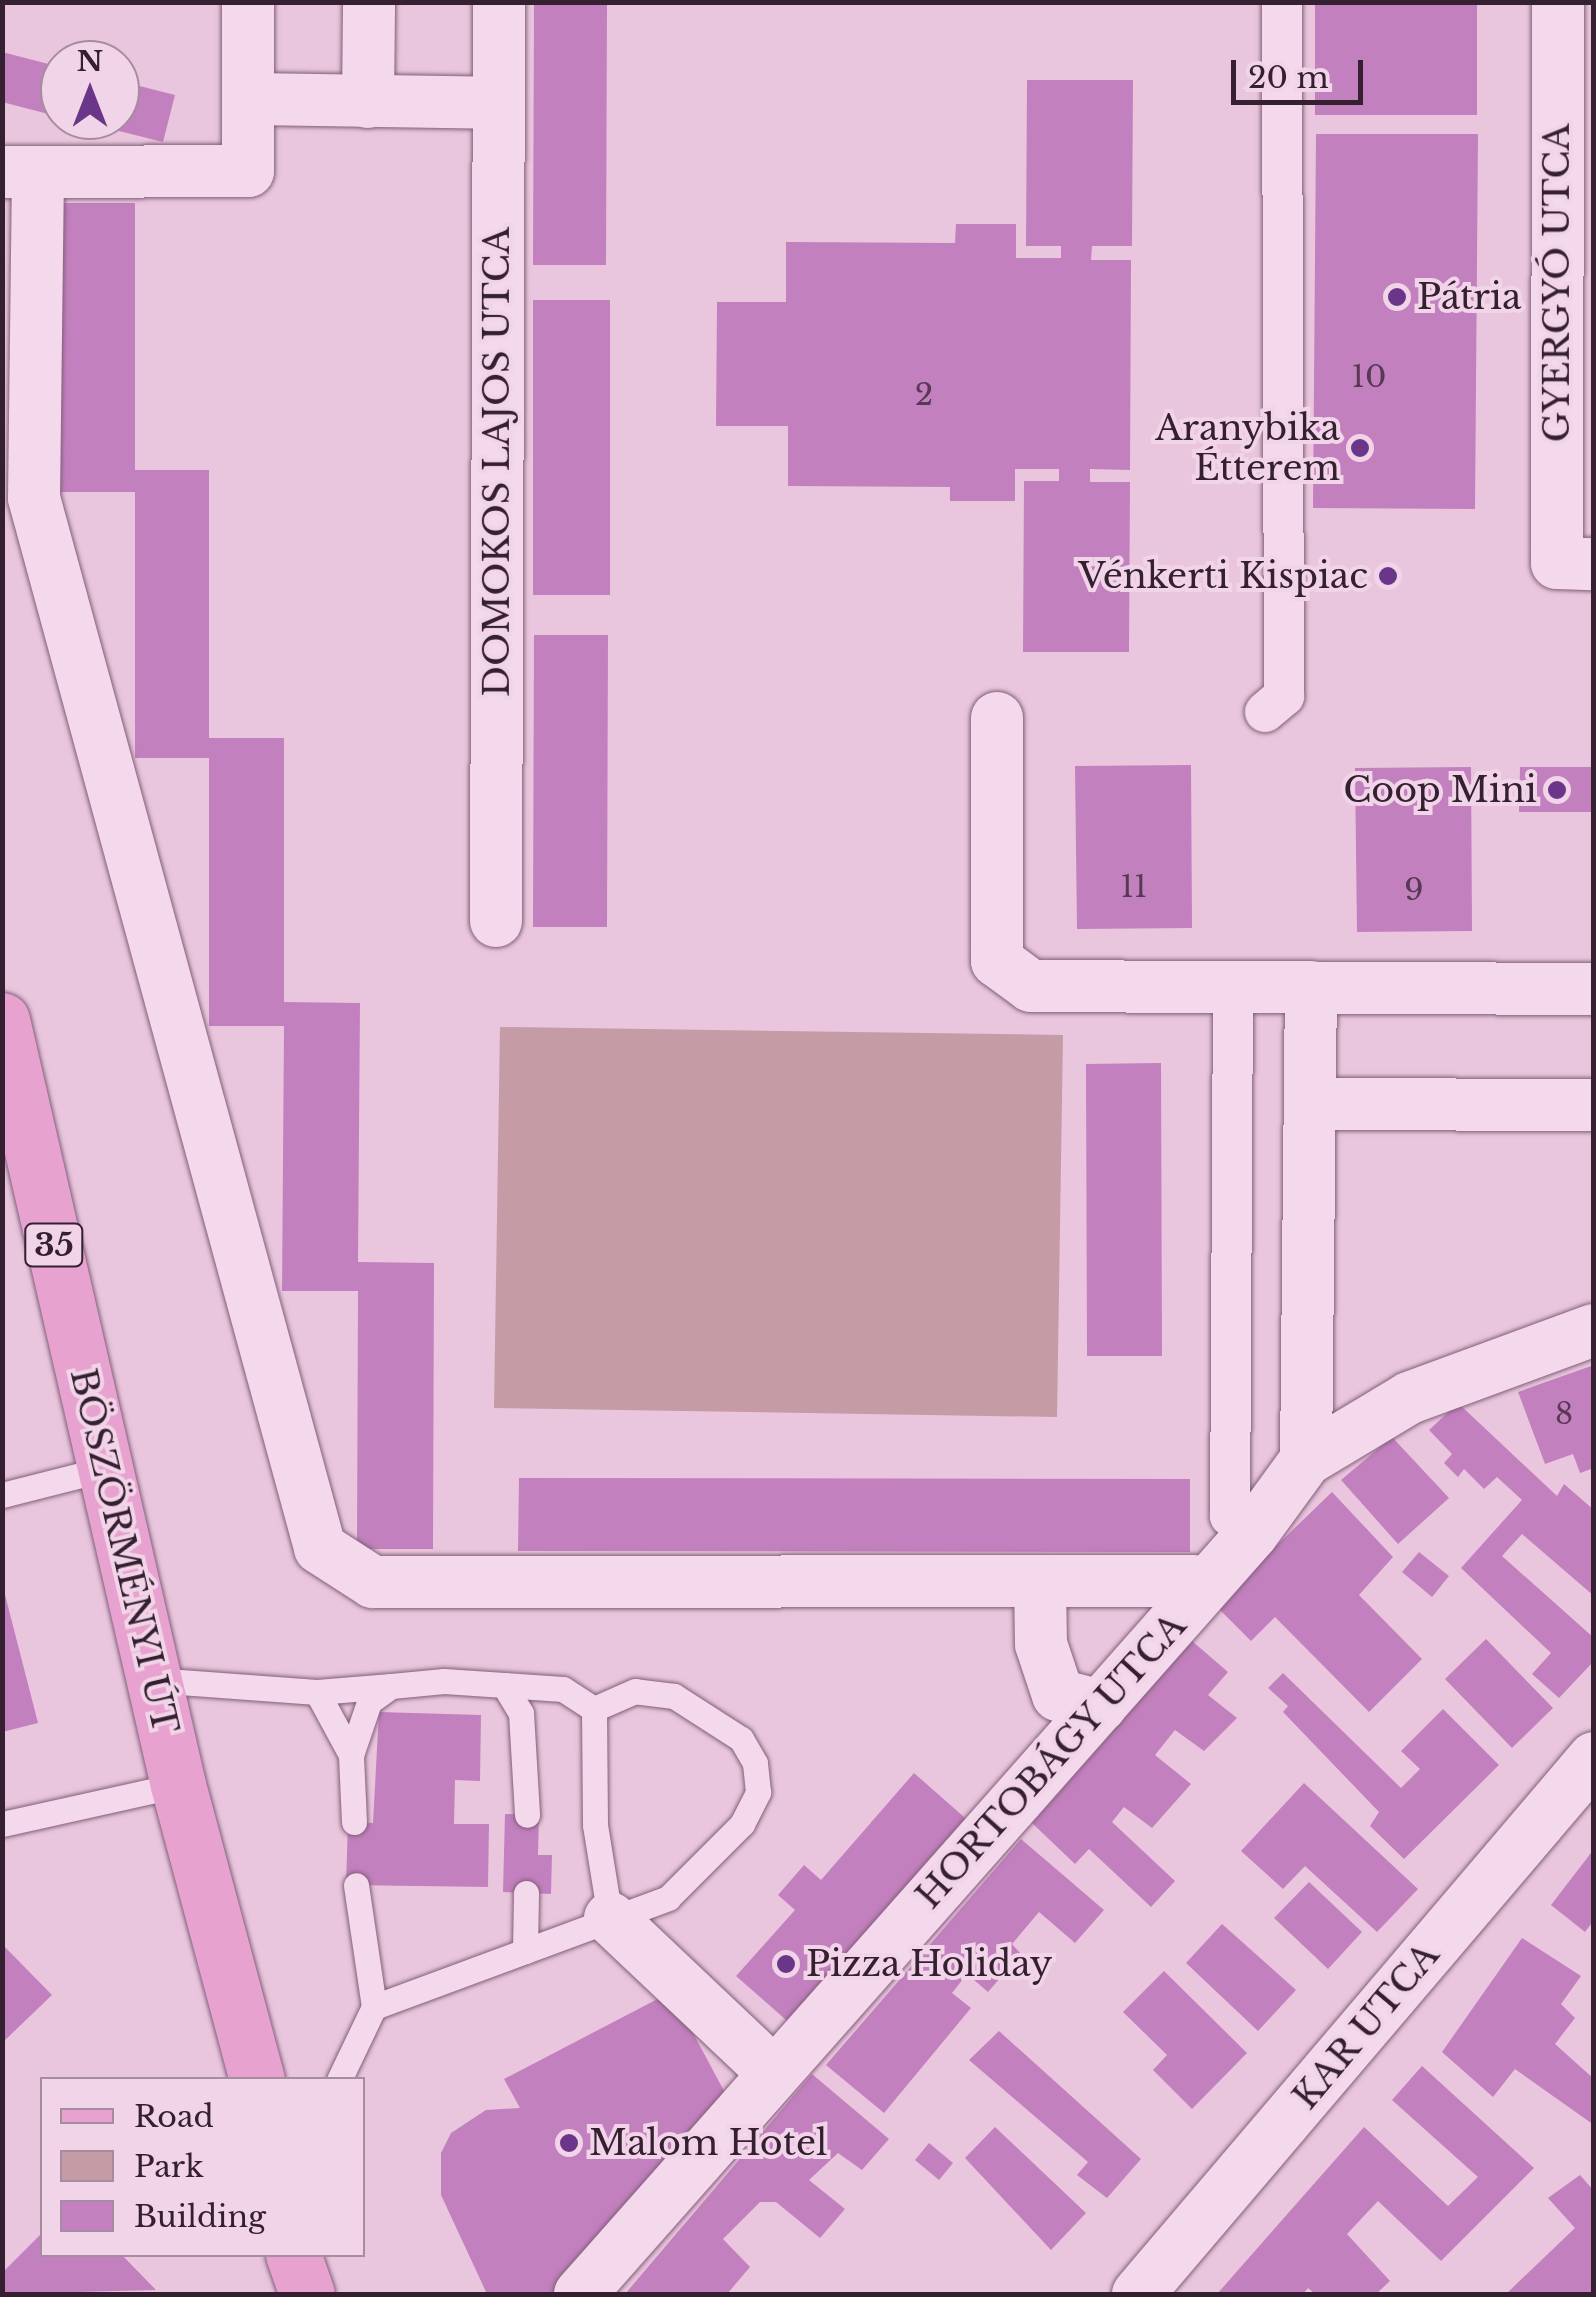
<!DOCTYPE html>
<html>
<head>
<meta charset="utf-8">
<style>
  body { margin:0 }
  #map { position:relative; width:1596px; height:2297px; overflow:hidden; background:#e9c6dd; font-family:"Libre Baskerville",serif }
  div>[style] { position:absolute }
  [style*='--x'] { left:calc(var(--x)*1px); top:calc(var(--y)*1px); width:calc(var(--w)*1px); rotate:calc(var(--a)*1deg) }
  .green>* { inset:0; background:#c59ba5 }
  .building>* { inset:0; background:#c280be }
  .roads { filter:drop-shadow(0 0 2px #825e7b) drop-shadow(0 0 2px #825e7b) }
  .service>* { height:25px; margin:-12.5px; padding:0 12.5px; transform-origin:12.5px; border-radius:12.5px; background:#f4d8eb }
  .pedestrian>* { height:40px; margin:-20px; padding:0 20px; transform-origin:20px; border-radius:20px; background:#f4d8eb }
  .minor>* { height:52px; margin:-26px; padding:0 26px; transform-origin:26px; border-radius:26px; background:#f4d8eb }
  .primary>* { height:55px; margin:-27.5px; padding:0 27.5px; transform-origin:27.5px; border-radius:27.5px; background:#e7a2d0 }
  .dots>* { width:28px; height:28px; translate:-50% -50%; box-sizing:border-box; border:5px solid #f1d4e7; border-radius:50% }
  span { translate:-50% -50%; white-space:nowrap; text-align:center; line-height:1.15; -webkit-text-stroke:8px #f1d4e7; paint-order:stroke }
  .number-label { font-size:30px; color:#583854 }
  .number-label span { -webkit-text-stroke-width:0 }
  .shield-label span { padding:2px 8px; background:#f1d4e7; border:2px solid; border-radius:8px; -webkit-text-stroke-width:0 }
  .shield-label { font-size:32px; color:#342031; font-weight:700 }
  .street-label { font-size:35px; color:#342031 }
  .poi-label { font-size:35px; color:#342031 }
  .left { translate:0 -50%; text-align:left }
  .right { translate:-100% -50%; text-align:right }
  .frame { position:absolute; inset:0; border:5px solid #342031; pointer-events:none }
  .legend { position:absolute; left:40px; top:2077px; width:325px; height:180px; box-sizing:border-box; background:#f1d4e7; border:2px solid #a58c9e; margin:0; padding:12px 18px; list-style:none; font-size:30px; color:#342031 }
  .legend li { display:flex; align-items:center; gap:20px; height:50px }
  .legend b { width:50px; border:2px solid #a58c9e }
  .north { position:absolute; left:40px; top:40px; width:100px; height:100px; box-sizing:border-box; background:#f1d4e7; border:2px solid #a58c9e; border-radius:50%; rotate:0deg; font-size:28px; font-weight:700; line-height:40px; text-align:center; color:#342031 }
  .north::after { content:''; display:block; margin:auto; width:35px; height:45px; background:#6b358a; clip-path:polygon(50% 0,100% 100%,50% 72%,0 100%) }
  .scale { position:absolute; left:1231px; top:60px; width:132px; height:45px; box-sizing:border-box; border:5px solid #342031; border-top:0; padding-left:12px; font-size:30px; line-height:35px; white-space:nowrap; color:#342031; -webkit-text-stroke:8px #f1d4e7; paint-order:stroke }
</style>
</head>
<body>
<div id="map">
  <div class="green">
    <i style="clip-path:polygon(500px 1027px,1063px 1035px,1057px 1417px,494px 1408px)"></i>
  </div>
  <div class="building">
    <i style="clip-path:polygon(534px 2px,607px 2px,606px 265px,533px 265px)"></i>
    <i style="clip-path:polygon(1315px 2px,1477px 2px,1477px 115px,1315px 115px)"></i>
    <i style="clip-path:polygon(2px 52px,60px 67px,60px 117px,2px 102px)"></i>
    <i style="clip-path:polygon(1027px 80px,1133px 80px,1132px 246px,1092px 246px,1091px 260px,1131px 260px,1130px 470px,1090px 469px,1090px 482px,1130px 482px,1129px 652px,1023px 652px,1024px 481px,1059px 481px,1059px 469px,1015px 469px,1015px 501px,950px 501px,950px 487px,788px 486px,788px 426px,716px 426px,717px 302px,786px 302px,786px 242px,955px 243px,956px 224px,1016px 224px,1016px 258px,1061px 258px,1061px 246px,1026px 246px)"></i>
    <i style="clip-path:polygon(120px 81px,175px 95px,163px 142px,79px 121px,120px 120px)"></i>
    <i style="clip-path:polygon(1316px 134px,1478px 134px,1475px 509px,1313px 508px)"></i>
    <i style="clip-path:polygon(60px 203px,135px 203px,135px 470px,209px 470px,209px 738px,284px 738px,284px 1002px,360px 1003px,358px 1262px,434px 1263px,433px 1549px,357px 1549px,358px 1291px,282px 1291px,284px 1026px,209px 1026px,209px 758px,135px 758px,135px 492px,60px 492px)"></i>
    <i style="clip-path:polygon(533px 300px,610px 300px,610px 595px,533px 595px)"></i>
    <i style="clip-path:polygon(534px 635px,608px 635px,607px 927px,533px 927px)"></i>
    <i style="clip-path:polygon(1191px 765px,1192px 928px,1077px 929px,1075px 766px)"></i>
    <i style="clip-path:polygon(1471px 767px,1472px 931px,1357px 932px,1355px 768px)"></i>
    <i style="clip-path:polygon(1520px 767px,1594px 767px,1594px 812px,1519px 812px)"></i>
    <i style="clip-path:polygon(1161px 1063px,1162px 1356px,1087px 1356px,1086px 1064px)"></i>
    <i style="clip-path:polygon(1594px 1365px,1594px 1468px,1580px 1473px,1573px 1454px,1545px 1464px,1518px 1392px)"></i>
    <i style="clip-path:polygon(1458px 1403px,1557px 1496px,1564px 1484px,1594px 1510px,1594px 1596px,1522px 1534px,1502px 1556px,1594px 1638px,1594px 1661px,1559px 1698px,1532px 1674px,1551px 1653px,1461px 1568px,1522px 1500px,1497px 1477px,1484px 1489px,1464px 1469px,1458px 1477px,1444px 1463px,1452px 1454px,1429px 1430px)"></i>
    <i style="clip-path:polygon(1392px 1437px,1449px 1498px,1398px 1544px,1341px 1480px)"></i>
    <i style="clip-path:polygon(519px 1478px,1190px 1479px,1190px 1552px,518px 1551px)"></i>
    <i style="clip-path:polygon(1332px 1492px,1393px 1557px,1359px 1595px,1422px 1659px,1369px 1712px,1275px 1617px,1251px 1641px,1215px 1605px)"></i>
    <i style="clip-path:polygon(1419px 1552px,1449px 1576px,1432px 1597px,1402px 1572px)"></i>
    <i style="clip-path:polygon(2px 1583px,38px 1723px,2px 1732px)"></i>
    <i style="clip-path:polygon(1486px 1639px,1553px 1708px,1512px 1748px,1445px 1679px)"></i>
    <i style="clip-path:polygon(1192px 1641px,1228px 1672px,1208px 1695px,1237px 1718px,1204px 1751px,1175px 1730px,1155px 1755px,1191px 1784px,1152px 1828px,1124px 1807px,1112px 1822px,1175px 1881px,1151px 1907px,1089px 1849px,1075px 1864px,1032px 1823px)"></i>
    <i style="clip-path:polygon(1283px 1673px,1401px 1788px,1420px 1769px,1401px 1751px,1443px 1709px,1499px 1765px,1404px 1859px,1370px 1826px,1379px 1812px,1283px 1712px,1288px 1706px,1268px 1688px)"></i>
    <i style="clip-path:polygon(379px 1712px,481px 1715px,480px 1781px,455px 1780px,454px 1824px,489px 1824px,488px 1887px,346px 1885px,348px 1822px,373px 1823px)"></i>
    <i style="clip-path:polygon(914px 1773px,972px 1824px,794px 2027px,736px 1976px,795px 1910px,778px 1895px,804px 1865px,821px 1880px)"></i>
    <i style="clip-path:polygon(1304px 1783px,1418px 1889px,1377px 1932px,1305px 1866px,1283px 1889px,1241px 1851px)"></i>
    <i style="clip-path:polygon(505px 1814px,539px 1815px,538px 1855px,552px 1855px,551px 1894px,503px 1892px)"></i>
    <i style="clip-path:polygon(1021px 1839px,1104px 1910px,1075px 1943px,1039px 1912px,1012px 1944px,1021px 1954px,988px 1992px,967px 1974px,952px 1993px,971px 2008px,884px 2113px,826px 2065px)"></i>
    <i style="clip-path:polygon(1594px 1849px,1594px 1920px,1585px 1932px,1551px 1905px)"></i>
    <i style="clip-path:polygon(1309px 1882px,1362px 1932px,1328px 1969px,1274px 1918px)"></i>
    <i style="clip-path:polygon(1222px 1924px,1296px 1990px,1258px 2031px,1186px 1963px)"></i>
    <i style="clip-path:polygon(1522px 1938px,1581px 1976px,1561px 2004px,1575px 2018px,1555px 2044px,1594px 2079px,1594px 2125px,1515px 2069px,1493px 2097px,1442px 2052px)"></i>
    <i style="clip-path:polygon(2px 1944px,52px 1995px,2px 2043px)"></i>
    <i style="clip-path:polygon(1164px 1971px,1247px 2053px,1192px 2109px,1153px 2070px,1167px 2055px,1123px 2012px)"></i>
    <i style="clip-path:polygon(671px 1992px,730px 2102px,552px 2294px,487px 2294px,441px 2195px,441px 2153px,451px 2133px,486px 2110px,520px 2108px,504px 2079px)"></i>
    <i style="clip-path:polygon(999px 2031px,1141px 2159px,1107px 2198px,1077px 2175px,1088px 2162px,969px 2060px)"></i>
    <i style="clip-path:polygon(1422px 2066px,1534px 2168px,1441px 2261px,1378px 2201px,1347px 2234px,1390px 2281px,1376px 2294px,1315px 2294px,1308px 2288px,1303px 2294px,1217px 2294px,1364px 2127px,1448px 2206px,1478px 2177px,1392px 2100px)"></i>
    <i style="clip-path:polygon(812px 2074px,889px 2139px,862px 2170px,838px 2153px,809px 2180px,845px 2209px,820px 2238px,776px 2202px,760px 2202px,723px 2239px,750px 2267px,727px 2294px,625px 2294px)"></i>
    <i style="clip-path:polygon(995px 2127px,1086px 2213px,1051px 2250px,965px 2158px)"></i>
    <i style="clip-path:polygon(929px 2143px,953px 2163px,939px 2180px,915px 2160px)"></i>
    <i style="clip-path:polygon(1580px 2175px,1594px 2191px,1594px 2294px,1506px 2294px,1575px 2228px,1548px 2198px)"></i>
    <i style="clip-path:polygon(42px 2233px,42px 2254px,121px 2254px,156px 2290px,2px 2294px,2px 2273px)"></i>
  </div>
  <div class="roads">
    <div class="service">
      <i style="--x:2;--y:1495;--w:106;--a:-14.2"></i>
      <i style="--x:153;--y:1680;--w:164;--a:4.2"></i>
      <i style="--x:317;--y:1692;--w:74;--a:-4.6"></i>
      <i style="--x:504;--y:1685;--w:59;--a:3.9"></i>
      <i style="--x:563;--y:1689;--w:37;--a:33"></i>
      <i style="--x:317;--y:1692;--w:72;--a:61.6"></i>
      <i style="--x:594;--y:1709;--w:116;--a:89.5"></i>
      <i style="--x:595;--y:1825;--w:94;--a:80.8"></i>
      <i style="--x:354;--y:1822;--w:67;--a:-92.6"></i>
      <i style="--x:351;--y:1755;--w:56;--a:-71.2"></i>
      <i style="--x:369;--y:1702;--w:27;--a:-36"></i>
      <i style="--x:391;--y:1686;--w:53;--a:-5.4"></i>
      <i style="--x:444;--y:1681;--w:60;--a:3.8"></i>
      <i style="--x:504;--y:1685;--w:33;--a:59"></i>
      <i style="--x:521;--y:1713;--w:102;--a:86.6"></i>
      <i style="--x:2;--y:1824;--w:180;--a:-12.5"></i>
      <i style="--x:525;--y:1951;--w:58;--a:-89"></i>
      <i style="--x:374;--y:2007;--w:314;--a:-20.3"></i>
      <i style="--x:668;--y:1898;--w:105;--a:-45"></i>
      <i style="--x:742;--y:1824;--w:36;--a:-63"></i>
      <i style="--x:758;--y:1792;--w:29;--a:-96"></i>
      <i style="--x:755;--y:1763;--w:28;--a:-120"></i>
      <i style="--x:741;--y:1739;--w:80;--a:-147.3"></i>
      <i style="--x:674;--y:1696;--w:39;--a:-173"></i>
      <i style="--x:635;--y:1691;--w:45;--a:156.3"></i>
      <i style="--x:339;--y:2080;--w:81;--a:-64.4"></i>
      <i style="--x:374;--y:2007;--w:123;--a:-98.4"></i>
    </div>
    <div class="pedestrian">
      <i style="--x:1265;--y:712;--w:25;--a:-40"></i>
      <i style="--x:1284;--y:696;--w:694;--a:-90.17"></i>
      <i style="--x:1233;--y:987;--w:529;--a:90.32"></i>
      <i style="--x:1230;--y:1516;--w:28;--a:39"></i>
    </div>
    <div class="minor">
      <i style="--x:248;--y:2;--w:97;--a:90"></i>
      <i style="--x:1558;--y:2;--w:561;--a:90.1"></i>
      <i style="--x:1557;--y:563;--w:37;--a:2"></i>
      <i style="--x:368;--y:102;--w:100;--a:-89.4"></i>
      <i style="--x:4;--y:172;--w:244;--a:-0.2"></i>
      <i style="--x:248;--y:171;--w:72;--a:-90"></i>
      <i style="--x:248;--y:99;--w:250;--a:0.9"></i>
      <i style="--x:38;--y:172;--w:326;--a:90.7"></i>
      <i style="--x:34;--y:498;--w:1088;--a:74.76"></i>
      <i style="--x:320;--y:1548;--w:63;--a:32.7"></i>
      <i style="--x:373;--y:1582;--w:821;--a:-0.07"></i>
      <i style="--x:997;--y:718;--w:243;--a:90"></i>
      <i style="--x:997;--y:961;--w:42;--a:36.3"></i>
      <i style="--x:1031;--y:986;--w:563;--a:0.31"></i>
      <i style="--x:496;--y:921;--w:919;--a:-89.81"></i>
      <i style="--x:1312;--y:1104;--w:282;--a:0.2"></i>
      <i style="--x:1306;--y:1460;--w:473;--a:-89.4"></i>
      <i style="--x:1040;--y:1581;--w:63;--a:89.1"></i>
      <i style="--x:1041;--y:1644;--w:54;--a:71.6"></i>
      <i style="--x:1058;--y:1695;--w:44;--a:14.3"></i>
      <i style="--x:610;--y:1918;--w:226;--a:43.4"></i>
      <i style="--x:580;--y:2294;--w:1014;--a:-48.52"></i>
      <i style="--x:1252;--y:1534;--w:92;--a:-53.9"></i>
      <i style="--x:1306;--y:1460;--w:120;--a:-31"></i>
      <i style="--x:1409;--y:1398;--w:197;--a:-20.2"></i>
      <i style="--x:1138;--y:2294;--w:704;--a:-49.61"></i>
    </div>
    <div class="primary">
      <i style="--x:2;--y:1020;--w:785;--a:77.04"></i>
      <i style="--x:178;--y:1785;--w:305;--a:75"></i>
      <i style="--x:293;--y:2254;--w:42;--a:70.7"></i>
    </div>
  </div>
  <div class="dots">
    <i style="left:1397px;top:297px;background:#6b358a"></i>
    <i style="left:1360px;top:448px;background:#6b358a"></i>
    <i style="left:1388px;top:576px;background:#6b358a"></i>
    <i style="left:1557px;top:790px;background:#6b358a"></i>
    <i style="left:786px;top:1964px;background:#6b358a"></i>
    <i style="left:569px;top:2143px;background:#6b358a"></i>
  </div>
  <div class="number-label">
    <span style="left:1369px;top:377px">10</span>
    <span style="left:924px;top:395px">2</span>
    <span style="left:1134px;top:887px">11</span>
    <span style="left:1414px;top:890px">9</span>
    <span style="left:1564px;top:1414px">8</span>
  </div>
  <div class="shield-label">
    <span style="left:54px;top:1245px">35</span>
  </div>
  <div class="street-label">
    <span style="left:1557px;top:283px;rotate:-90deg">GYERGYÓ UTCA</span>
    <span style="left:497px;top:462px;rotate:-90deg">DOMOKOS LAJOS UTCA</span>
    <span style="left:124px;top:1551px;rotate:77deg">BÖSZÖRMÉNYI ÚT</span>
    <span style="left:1051px;top:1761px;rotate:-48deg">HORTOBÁGY UTCA</span>
    <span style="left:1366px;top:2026px;rotate:-50deg">KAR UTCA</span>
  </div>
  <div class="poi-label">
    <span class="left" style="left:1417px;top:297px">Pátria</span>
    <span class="right" style="left:1340px;top:448px">Aranybika<br>Étterem</span>
    <span class="right" style="left:1368px;top:576px">Vénkerti Kispiac</span>
    <span class="right" style="left:1537px;top:790px">Coop Mini</span>
    <span class="left" style="left:806px;top:1964px">Pizza Holiday</span>
    <span class="left" style="left:589px;top:2143px">Malom Hotel</span>
  </div>
  <div class="frame"></div>
  <ul class="legend">
  <li><b style="height:12px;background:#e7a2d0"></b>Road</li>
  <li><b style="height:28px;background:#c59ba5"></b>Park</li>
  <li><b style="height:28px;background:#c280be"></b>Building</li>
  </ul>
  <div class="north">N</div>
  <div class="scale">20 m</div>
</div>
</body>
</html>
